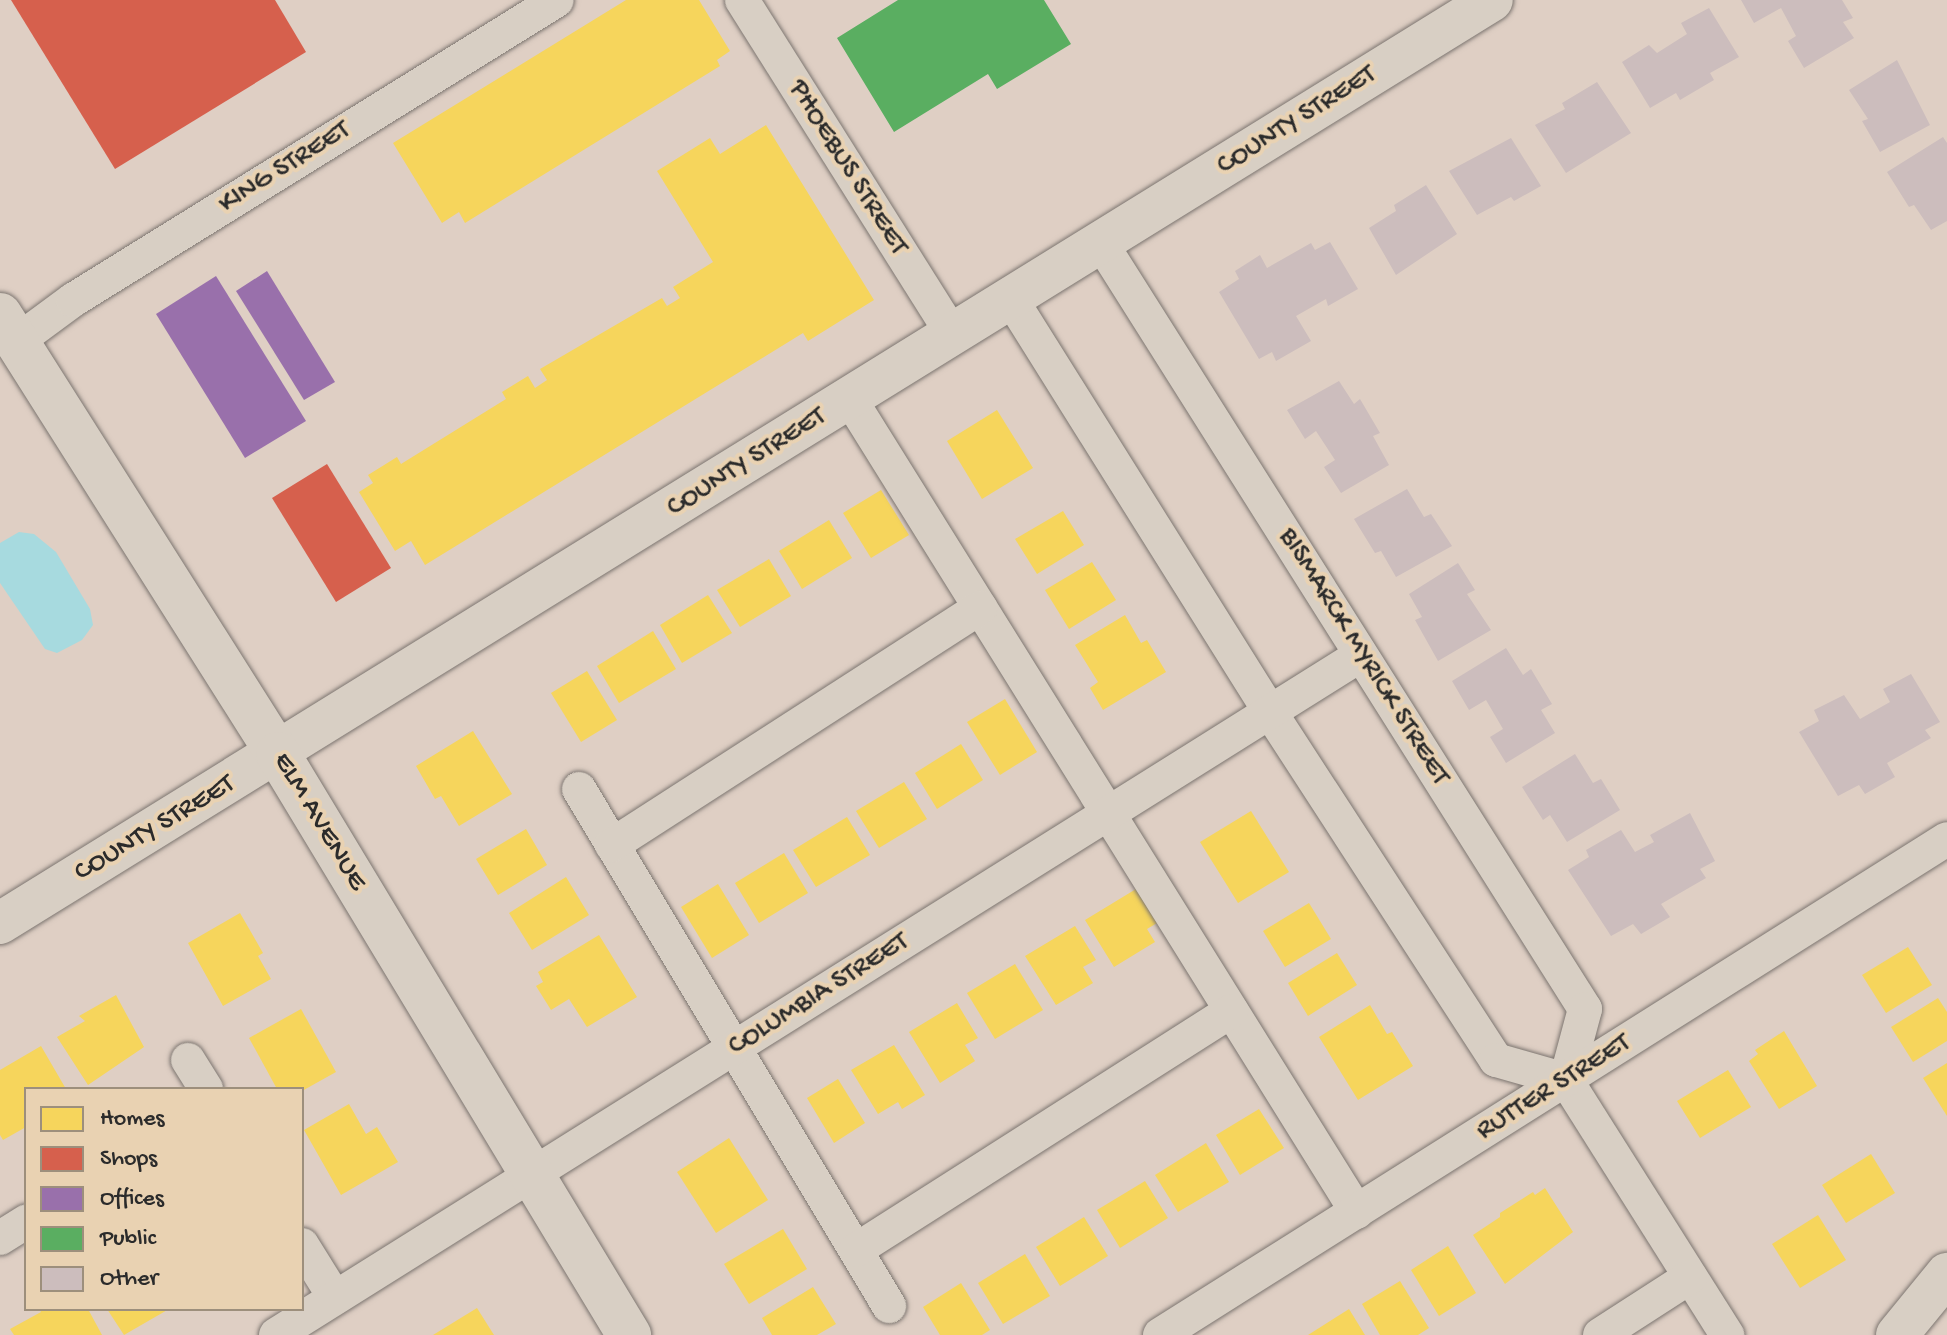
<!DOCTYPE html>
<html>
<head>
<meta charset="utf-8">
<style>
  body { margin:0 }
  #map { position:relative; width:1947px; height:1335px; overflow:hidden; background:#dfcfc4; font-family:"Gochi Hand",sans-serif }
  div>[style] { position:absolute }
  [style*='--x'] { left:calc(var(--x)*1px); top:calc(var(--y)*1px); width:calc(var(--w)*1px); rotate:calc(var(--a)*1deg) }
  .water>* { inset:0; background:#a7dadf }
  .homes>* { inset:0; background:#f6d55c }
  .shops>* { inset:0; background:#d6604d }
  .offices>* { inset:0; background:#9970ab }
  .public>* { inset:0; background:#5aae61 }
  .building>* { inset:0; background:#ccbdbd }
  .roads { filter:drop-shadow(0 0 2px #7c7570) drop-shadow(0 0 2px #7c7570) }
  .minor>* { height:34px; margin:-17px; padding:0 17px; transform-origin:17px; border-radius:17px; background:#d8cfc4 }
  .tertiary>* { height:42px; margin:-21px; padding:0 21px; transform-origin:21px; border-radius:21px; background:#d8cfc4 }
  .secondary>* { height:44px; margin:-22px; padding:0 22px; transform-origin:22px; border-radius:22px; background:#d8cfc4 }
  span { translate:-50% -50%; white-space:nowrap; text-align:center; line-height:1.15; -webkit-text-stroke:8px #e9d2b2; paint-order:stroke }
  .street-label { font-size:28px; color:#2b2b2b }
  .legend { position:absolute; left:24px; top:1087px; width:280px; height:224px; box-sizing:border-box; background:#e9d2b2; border:2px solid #9d8f7c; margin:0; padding:10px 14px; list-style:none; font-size:24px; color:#2b2b2b }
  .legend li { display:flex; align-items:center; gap:16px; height:40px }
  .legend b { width:40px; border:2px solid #9d8f7c }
</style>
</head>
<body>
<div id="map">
  <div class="water">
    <i style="clip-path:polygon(19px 532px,34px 534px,56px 552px,90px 609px,93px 625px,82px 640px,57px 653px,45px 649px,0 583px,0 543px)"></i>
  </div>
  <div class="homes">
    <i style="clip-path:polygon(626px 0,699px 0,730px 51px,717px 60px,720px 66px,465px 223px,459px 212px,442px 223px,393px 143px)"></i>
    <i style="clip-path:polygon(766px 125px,874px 300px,808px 341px,803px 333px,425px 565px,411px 541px,395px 551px,359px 492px,373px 483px,368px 475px,397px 457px,401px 464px,506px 399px,502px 392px,528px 376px,535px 388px,547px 380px,540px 369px,662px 298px,667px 306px,680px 298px,673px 287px,713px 262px,657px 171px,710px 138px,720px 154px)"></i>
    <i style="clip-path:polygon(997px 410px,1033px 468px,982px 499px,947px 441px)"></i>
    <i style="clip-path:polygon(881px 490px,909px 535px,871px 558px,843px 513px)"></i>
    <i style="clip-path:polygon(1063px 511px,1084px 545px,1037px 574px,1015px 539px)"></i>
    <i style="clip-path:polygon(829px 520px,852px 558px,802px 589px,779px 551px)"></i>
    <i style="clip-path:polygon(769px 559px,791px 596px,740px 627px,717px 590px)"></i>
    <i style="clip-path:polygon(1092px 562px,1116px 600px,1069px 629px,1045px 590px)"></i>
    <i style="clip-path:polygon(708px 595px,732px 633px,682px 663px,660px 625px)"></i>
    <i style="clip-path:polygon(1125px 615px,1141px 643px,1147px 640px,1166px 672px,1103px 710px,1090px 688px,1098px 682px,1075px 645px)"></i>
    <i style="clip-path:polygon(653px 631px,676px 669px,619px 703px,597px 666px)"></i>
    <i style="clip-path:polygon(587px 671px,617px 720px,581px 742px,551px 693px)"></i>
    <i style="clip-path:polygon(1005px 699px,1037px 752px,1000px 775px,967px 722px)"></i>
    <i style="clip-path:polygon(473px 731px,512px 794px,459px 826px,441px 796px,435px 799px,416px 766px)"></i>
    <i style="clip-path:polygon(961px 744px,983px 780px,937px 809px,915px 773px)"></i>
    <i style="clip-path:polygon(904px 782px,927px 819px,879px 848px,856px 811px)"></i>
    <i style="clip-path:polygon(1251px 811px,1289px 872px,1238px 903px,1200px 842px)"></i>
    <i style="clip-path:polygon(847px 817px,870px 855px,816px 887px,793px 850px)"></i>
    <i style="clip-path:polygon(526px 829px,547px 865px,498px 895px,476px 859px)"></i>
    <i style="clip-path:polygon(784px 853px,808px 893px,759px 923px,735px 883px)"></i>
    <i style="clip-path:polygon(566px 877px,589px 915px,532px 950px,509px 913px)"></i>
    <i style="clip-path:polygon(718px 884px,749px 935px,712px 958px,681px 907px)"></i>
    <i style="clip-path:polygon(1136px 889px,1157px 923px,1147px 929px,1155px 942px,1114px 967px,1085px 920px)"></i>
    <i style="clip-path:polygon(1309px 903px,1331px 939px,1285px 967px,1263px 931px)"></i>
    <i style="clip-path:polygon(240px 913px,263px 953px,258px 956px,271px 979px,223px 1006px,188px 943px)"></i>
    <i style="clip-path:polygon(1075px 926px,1096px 960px,1083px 967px,1093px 983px,1056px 1005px,1025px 956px)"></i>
    <i style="clip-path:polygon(599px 935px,637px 997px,587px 1027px,569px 999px,551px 1010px,536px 986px,543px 982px,538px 972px)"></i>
    <i style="clip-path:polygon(1908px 947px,1932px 985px,1886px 1013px,1862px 975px)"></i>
    <i style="clip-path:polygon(1337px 953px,1357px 985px,1308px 1016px,1288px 983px)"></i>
    <i style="clip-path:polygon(1015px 964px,1043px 1010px,995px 1039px,967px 993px)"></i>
    <i style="clip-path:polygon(116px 995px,144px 1047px,88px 1085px,57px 1037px,85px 1021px,79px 1016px)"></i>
    <i style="clip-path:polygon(1938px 998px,1947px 1012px,1947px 1041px,1913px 1062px,1891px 1027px)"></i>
    <i style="clip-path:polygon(957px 1003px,978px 1038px,965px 1045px,975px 1061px,940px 1083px,909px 1032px)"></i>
    <i style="clip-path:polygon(1370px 1005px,1387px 1034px,1392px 1032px,1413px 1066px,1358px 1100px,1319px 1037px)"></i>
    <i style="clip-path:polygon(301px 1009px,336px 1072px,302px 1091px,277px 1089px,249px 1038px)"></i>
    <i style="clip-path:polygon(1784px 1031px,1817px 1086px,1779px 1109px,1749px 1061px,1758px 1054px,1755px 1050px)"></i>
    <i style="clip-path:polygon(894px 1045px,925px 1095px,902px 1109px,898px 1102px,878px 1114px,851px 1070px)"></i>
    <i style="clip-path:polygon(41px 1046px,66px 1089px,26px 1089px,26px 1127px,3px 1140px,0 1135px,0 1070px)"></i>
    <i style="clip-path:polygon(1947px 1063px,1947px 1116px,1923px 1078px)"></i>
    <i style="clip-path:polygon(1728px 1070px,1751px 1107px,1700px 1138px,1677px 1101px)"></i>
    <i style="clip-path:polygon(838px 1079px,865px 1123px,834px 1143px,807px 1098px)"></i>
    <i style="clip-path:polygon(349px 1104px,366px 1134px,377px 1127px,398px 1162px,341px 1195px,304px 1130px)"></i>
    <i style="clip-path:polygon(1259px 1109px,1284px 1148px,1240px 1175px,1216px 1135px)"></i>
    <i style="clip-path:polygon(729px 1138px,768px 1200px,716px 1233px,677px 1172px)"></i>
    <i style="clip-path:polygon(1206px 1143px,1229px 1182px,1178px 1212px,1155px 1175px)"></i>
    <i style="clip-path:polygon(1871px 1154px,1895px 1193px,1846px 1223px,1822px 1185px)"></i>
    <i style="clip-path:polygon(1145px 1181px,1168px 1218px,1120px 1248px,1097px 1210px)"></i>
    <i style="clip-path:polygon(1545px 1188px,1573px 1232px,1505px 1284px,1473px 1235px,1500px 1217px,1500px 1213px,1533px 1192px,1535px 1195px)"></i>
    <i style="clip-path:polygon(1818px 1215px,1846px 1260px,1800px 1288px,1772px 1244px)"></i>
    <i style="clip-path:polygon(1084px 1217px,1108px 1256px,1060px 1286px,1036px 1247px)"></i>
    <i style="clip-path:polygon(783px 1229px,807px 1269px,749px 1304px,724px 1264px)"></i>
    <i style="clip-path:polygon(1448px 1246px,1476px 1293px,1439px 1316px,1411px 1270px)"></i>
    <i style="clip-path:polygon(1025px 1254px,1050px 1296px,1003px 1324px,978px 1283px)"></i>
    <i style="clip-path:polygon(1400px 1281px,1429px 1328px,1418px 1335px,1380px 1335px,1362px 1304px)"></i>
    <i style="clip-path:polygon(961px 1283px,990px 1330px,982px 1335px,940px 1335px,923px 1307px)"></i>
    <i style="clip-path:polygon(813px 1287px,836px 1324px,817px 1335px,772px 1335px,762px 1318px)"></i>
    <i style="clip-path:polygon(477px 1308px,494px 1335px,433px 1335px)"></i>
    <i style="clip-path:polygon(39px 1309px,88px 1309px,102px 1335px,14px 1335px,10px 1329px,41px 1312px)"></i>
    <i style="clip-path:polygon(107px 1309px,169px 1309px,124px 1335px)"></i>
    <i style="clip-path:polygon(1349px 1309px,1365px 1335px,1308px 1335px)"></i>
  </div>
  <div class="shops">
    <i style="clip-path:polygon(11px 0,275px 0,306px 52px,115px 169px)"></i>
    <i style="clip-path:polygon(327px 464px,391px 568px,336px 602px,272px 498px)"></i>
  </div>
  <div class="offices">
    <i style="clip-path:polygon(267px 271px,335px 382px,304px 400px,236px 291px)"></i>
    <i style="clip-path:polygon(216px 276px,306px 421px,245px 458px,156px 314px)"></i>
  </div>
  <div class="public">
    <i style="clip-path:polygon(898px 0,1044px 0,1071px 44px,997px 89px,988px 74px,894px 132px,837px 38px)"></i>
  </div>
  <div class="building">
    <i style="clip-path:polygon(1741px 0,1842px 0,1853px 18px,1843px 22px,1854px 38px,1804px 68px,1788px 41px,1796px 36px,1781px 8px,1754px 23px)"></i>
    <i style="clip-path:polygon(1709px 8px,1739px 57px,1710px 73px,1714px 80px,1680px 100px,1676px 93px,1650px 108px,1622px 62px,1649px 45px,1657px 53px,1687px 34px,1681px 23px)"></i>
    <i style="clip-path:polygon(1897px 60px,1930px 125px,1880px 152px,1862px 121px,1868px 119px,1849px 90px)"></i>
    <i style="clip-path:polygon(1597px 82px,1631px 133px,1566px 173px,1535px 125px,1565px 109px,1562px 103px)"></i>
    <i style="clip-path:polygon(1943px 137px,1947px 143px,1947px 221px,1931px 230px,1914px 205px,1909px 207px,1887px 172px)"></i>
    <i style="clip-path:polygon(1511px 138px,1541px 186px,1514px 201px,1511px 197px,1477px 215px,1449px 171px)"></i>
    <i style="clip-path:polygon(1426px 185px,1457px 234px,1396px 275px,1369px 228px,1396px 211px,1394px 205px)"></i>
    <i style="clip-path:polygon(1330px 242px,1358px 289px,1328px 306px,1326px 299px,1296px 316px,1311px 341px,1276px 361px,1272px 352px,1259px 359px,1219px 292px,1239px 279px,1235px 271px,1260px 255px,1267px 268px,1311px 243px,1315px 250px)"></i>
    <i style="clip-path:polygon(1339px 381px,1354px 404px,1360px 399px,1380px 433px,1373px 436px,1389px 465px,1341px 493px,1324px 467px,1335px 460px,1316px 431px,1305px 439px,1287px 410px)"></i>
    <i style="clip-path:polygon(1407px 489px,1424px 517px,1431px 514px,1452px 546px,1396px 577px,1381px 551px,1375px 553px,1354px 519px)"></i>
    <i style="clip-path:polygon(1458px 563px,1475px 590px,1467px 594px,1491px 630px,1438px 661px,1415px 620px,1422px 617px,1409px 594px)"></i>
    <i style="clip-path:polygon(1506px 648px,1523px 675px,1531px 669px,1552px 704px,1541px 710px,1555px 733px,1506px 763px,1490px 737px,1503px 729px,1486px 700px,1469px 710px,1452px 681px)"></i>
    <i style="clip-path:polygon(1911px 674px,1940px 722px,1925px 730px,1931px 738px,1887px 763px,1895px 777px,1865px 794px,1859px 785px,1838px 796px,1799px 732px,1819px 721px,1814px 710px,1844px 695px,1860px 719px,1890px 702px,1883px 689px)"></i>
    <i style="clip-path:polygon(1575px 754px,1593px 783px,1601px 779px,1620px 810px,1567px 842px,1550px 815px,1543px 820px,1522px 787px)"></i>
    <i style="clip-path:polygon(1690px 813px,1715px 861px,1700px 869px,1706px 878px,1661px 904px,1670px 917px,1641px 934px,1633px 924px,1611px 936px,1568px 870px,1589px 857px,1586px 850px,1621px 830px,1635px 852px,1654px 842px,1650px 835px)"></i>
  </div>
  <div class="roads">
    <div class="minor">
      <i style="--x:742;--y:0;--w:396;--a:57.8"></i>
      <i style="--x:1101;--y:243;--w:906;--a:57.71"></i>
      <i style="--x:1585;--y:1009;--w:73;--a:105"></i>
      <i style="--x:1011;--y:299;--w:487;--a:57.9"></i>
      <i style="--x:1270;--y:712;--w:415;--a:57"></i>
      <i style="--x:1496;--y:1060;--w:73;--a:15.9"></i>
      <i style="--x:1566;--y:1080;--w:302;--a:57.7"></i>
      <i style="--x:16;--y:342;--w:71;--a:-36.4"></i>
      <i style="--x:73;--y:300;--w:569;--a:-31.79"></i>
      <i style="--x:850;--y:399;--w:958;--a:58.05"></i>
      <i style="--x:579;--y:789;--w:603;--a:59.05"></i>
      <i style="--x:612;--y:845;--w:438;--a:-32.8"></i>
      <i style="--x:188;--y:1060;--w:34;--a:58"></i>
      <i style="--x:0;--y:1238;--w:31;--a:-32"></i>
      <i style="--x:302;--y:1245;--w:62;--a:58.1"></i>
      <i style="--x:856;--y:1250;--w:445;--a:-32.5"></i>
      <i style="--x:276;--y:1335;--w:1280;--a:-32.08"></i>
      <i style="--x:1160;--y:1335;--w:930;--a:-32.22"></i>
      <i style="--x:1600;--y:1335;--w:107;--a:-32.8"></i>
    </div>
    <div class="tertiary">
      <i style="--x:0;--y:923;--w:1754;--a:-31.74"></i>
      <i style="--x:1897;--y:1335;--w:79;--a:-50.7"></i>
    </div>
    <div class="secondary">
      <i style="--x:0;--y:315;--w:520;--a:57.66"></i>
      <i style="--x:278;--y:754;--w:679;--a:58.86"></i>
    </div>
  </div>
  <div class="street-label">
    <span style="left:1297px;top:121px;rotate:-32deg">COUNTY STREET</span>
    <span style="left:285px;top:168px;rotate:-32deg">KING STREET</span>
    <span style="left:847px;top:168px;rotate:58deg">PHOEBUS STREET</span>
    <span style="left:747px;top:463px;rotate:-32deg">COUNTY STREET</span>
    <span style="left:1363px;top:657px;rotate:58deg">BISMARCK MYRICK STREET</span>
    <span style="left:319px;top:822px;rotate:59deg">ELM AVENUE</span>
    <span style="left:155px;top:829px;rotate:-31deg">COUNTY STREET</span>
    <span style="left:819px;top:995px;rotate:-32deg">COLUMBIA STREET</span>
    <span style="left:1554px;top:1088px;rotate:-32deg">RUTTER STREET</span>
  </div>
  <ul class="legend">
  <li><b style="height:22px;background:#f6d55c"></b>Homes</li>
  <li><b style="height:22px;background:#d6604d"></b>Shops</li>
  <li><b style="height:22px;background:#9970ab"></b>Offices</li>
  <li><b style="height:22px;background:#5aae61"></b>Public</li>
  <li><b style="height:22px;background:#ccbdbd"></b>Other</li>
  </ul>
</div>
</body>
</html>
